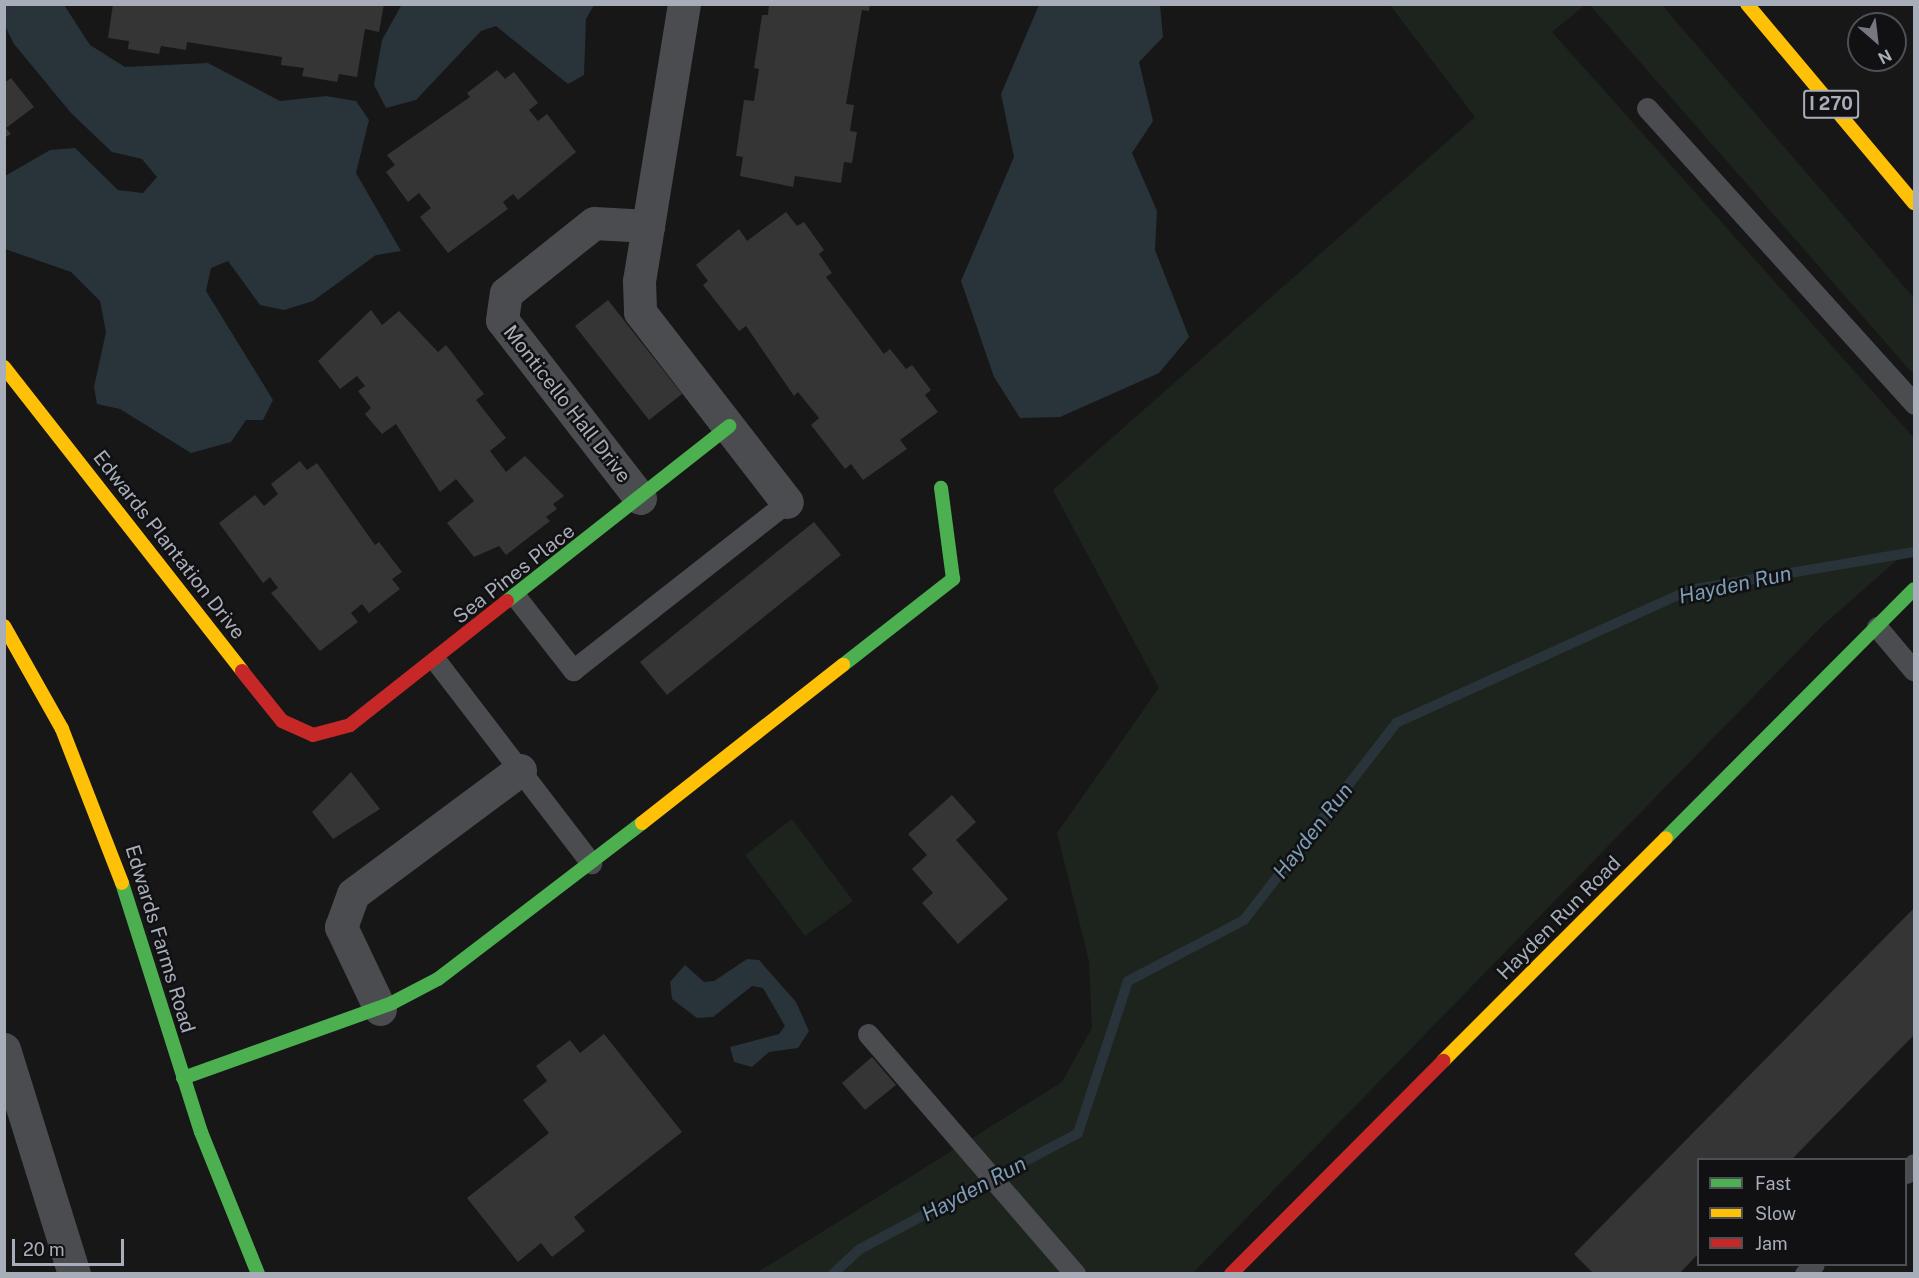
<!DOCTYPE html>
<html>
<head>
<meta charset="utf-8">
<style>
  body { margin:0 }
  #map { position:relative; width:1919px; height:1278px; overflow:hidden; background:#171717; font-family:"Public Sans",sans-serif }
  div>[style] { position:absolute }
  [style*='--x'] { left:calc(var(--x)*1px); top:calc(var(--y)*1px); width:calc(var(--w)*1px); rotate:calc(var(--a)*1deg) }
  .green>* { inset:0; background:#1d241d }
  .water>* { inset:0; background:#29333a }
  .stream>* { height:10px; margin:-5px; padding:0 5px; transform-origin:5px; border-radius:5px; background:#29333a }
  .building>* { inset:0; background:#353536 }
  .lane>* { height:21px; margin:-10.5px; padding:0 10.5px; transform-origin:10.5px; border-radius:10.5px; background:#4b4c50 }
  .street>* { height:33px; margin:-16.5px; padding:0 16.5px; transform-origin:16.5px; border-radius:16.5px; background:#4b4c50 }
  .fast>* { height:14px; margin:-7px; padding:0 7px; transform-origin:7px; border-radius:7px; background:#4caf50 }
  .slow>* { height:14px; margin:-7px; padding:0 7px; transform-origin:7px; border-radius:7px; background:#ffc107 }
  .jam>* { height:14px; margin:-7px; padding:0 7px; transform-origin:7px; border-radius:7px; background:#c62828 }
  span { translate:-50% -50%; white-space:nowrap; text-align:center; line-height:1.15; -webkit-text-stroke:5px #111113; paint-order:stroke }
  .shield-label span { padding:2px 4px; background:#111113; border:2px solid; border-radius:4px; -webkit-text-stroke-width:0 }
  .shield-label { font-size:18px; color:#a7adb9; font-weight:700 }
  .street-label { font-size:20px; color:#a7adb9 }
  .water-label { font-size:21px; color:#7c9db6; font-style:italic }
  .frame { position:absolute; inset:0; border:6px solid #a7adb9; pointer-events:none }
  .legend { position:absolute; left:1697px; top:1158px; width:210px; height:108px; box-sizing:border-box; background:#111113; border:2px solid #4d4f55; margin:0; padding:8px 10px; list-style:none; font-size:18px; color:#a7adb9 }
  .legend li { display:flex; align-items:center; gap:12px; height:30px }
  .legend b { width:30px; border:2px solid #4d4f55 }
  .north { position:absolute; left:1847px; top:12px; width:60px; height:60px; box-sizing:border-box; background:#111113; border:2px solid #4d4f55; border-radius:50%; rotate:152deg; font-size:16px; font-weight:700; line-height:24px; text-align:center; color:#a7adb9 }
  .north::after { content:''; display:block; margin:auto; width:21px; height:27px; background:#757880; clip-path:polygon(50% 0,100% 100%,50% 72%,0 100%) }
  .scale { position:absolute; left:12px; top:1239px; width:112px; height:27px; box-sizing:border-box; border:3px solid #a7adb9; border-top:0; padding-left:8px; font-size:18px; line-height:21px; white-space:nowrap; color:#a7adb9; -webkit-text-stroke:4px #111113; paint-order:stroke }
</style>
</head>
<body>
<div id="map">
  <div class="green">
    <i style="clip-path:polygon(1390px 5px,1585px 5px,1552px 32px,1914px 438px,1914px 545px,1822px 626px,1193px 1273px,755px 1274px,1062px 1082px,1092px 1028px,1089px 961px,1057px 833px,1159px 688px,1053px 490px,1475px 117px)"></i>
    <i style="clip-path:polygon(1590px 5px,1662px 5px,1914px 298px,1914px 375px)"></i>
    <i style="clip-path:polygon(792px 819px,853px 901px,805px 936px,745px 855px)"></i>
  </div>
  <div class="water">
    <i style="clip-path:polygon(5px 4px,64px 5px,90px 45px,125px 67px,208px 63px,280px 101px,326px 96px,356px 101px,369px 120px,356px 173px,401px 251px,376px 255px,313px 301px,284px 310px,260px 305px,228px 261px,211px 268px,206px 291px,273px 400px,263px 420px,246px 420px,231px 442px,191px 453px,120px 409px,97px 404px,94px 387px,106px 332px,100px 301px,71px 272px,5px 249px,5px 176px,50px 150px,75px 148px,118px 190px,143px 193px,157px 177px,142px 159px,112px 152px,71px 113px,14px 44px,5px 26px)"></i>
    <i style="clip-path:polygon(402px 4px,594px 5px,586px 19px,584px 75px,568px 84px,496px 26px,481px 31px,416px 100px,386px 108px,374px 85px,382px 40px)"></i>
    <i style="clip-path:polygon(1039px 5px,1160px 5px,1163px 37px,1139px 62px,1153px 121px,1132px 153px,1157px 211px,1155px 250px,1189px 337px,1159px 373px,1060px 417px,1020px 418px,994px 377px,961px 281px,1014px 157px,1001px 94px)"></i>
    <i style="clip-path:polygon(747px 959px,759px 960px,796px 1002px,809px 1031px,798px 1048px,769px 1052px,752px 1067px,734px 1062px,730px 1047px,779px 1034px,785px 1026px,763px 988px,752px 986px,713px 1017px,697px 1018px,672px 999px,670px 982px,685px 965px,704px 982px,714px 981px)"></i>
  </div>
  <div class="stream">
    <i style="--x:833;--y:1274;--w:37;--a:-43"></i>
    <i style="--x:860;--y:1249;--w:247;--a:-28"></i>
    <i style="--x:1078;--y:1133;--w:160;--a:-71.8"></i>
    <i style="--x:1128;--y:981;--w:131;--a:-27.7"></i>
    <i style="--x:1244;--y:920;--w:249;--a:-52.3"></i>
    <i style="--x:1396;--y:723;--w:322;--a:-24.4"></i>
    <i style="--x:1689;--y:590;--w:228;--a:-9.6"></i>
  </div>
  <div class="building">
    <i style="clip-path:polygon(113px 4px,384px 4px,379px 32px,365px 29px,357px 77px,339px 74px,337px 82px,302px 76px,304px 68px,281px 65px,282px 57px,187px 42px,186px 50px,161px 46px,159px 54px,128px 49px,129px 41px,108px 38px)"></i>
    <i style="clip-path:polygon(769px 4px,870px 4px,869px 11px,862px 10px,846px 104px,854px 105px,850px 131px,857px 132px,852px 163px,844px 162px,841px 183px,795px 176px,793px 187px,740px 176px,743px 157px,736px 156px,744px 100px,754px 101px,759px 69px,754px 68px,762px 15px,768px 15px)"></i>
    <i style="clip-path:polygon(497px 70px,505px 79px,514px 72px,538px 103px,529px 110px,538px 121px,547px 114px,576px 152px,518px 200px,513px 194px,503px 202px,508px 209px,448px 253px,420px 217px,431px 208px,419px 193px,408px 202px,386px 172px,395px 165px,387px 155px,470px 97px,467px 93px)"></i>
    <i style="clip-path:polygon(11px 78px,34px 107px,6px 128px,11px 134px,4px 138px,4px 83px)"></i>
    <i style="clip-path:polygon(786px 212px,797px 226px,804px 222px,824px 250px,819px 254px,832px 273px,826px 277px,884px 354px,890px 349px,906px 369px,912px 365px,931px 390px,925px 395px,938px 412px,900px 440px,907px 449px,863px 480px,851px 464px,845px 469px,811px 425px,819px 418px,798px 392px,794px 396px,746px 326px,739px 331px,703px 285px,708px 281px,696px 265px,739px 229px,747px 241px)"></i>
    <i style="clip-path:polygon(608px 300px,682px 394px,649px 420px,575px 326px)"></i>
    <i style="clip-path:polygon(371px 310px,382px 325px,399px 311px,438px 352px,446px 345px,484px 394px,476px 400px,506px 438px,490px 451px,506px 472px,525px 456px,564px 496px,553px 504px,557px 509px,546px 517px,550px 521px,506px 555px,499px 546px,474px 557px,447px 523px,474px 501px,456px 479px,440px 492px,396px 424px,382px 434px,365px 414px,371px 408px,358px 391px,365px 386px,357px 376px,340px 389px,318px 361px)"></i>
    <i style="clip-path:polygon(300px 461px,307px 470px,317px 463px,375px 545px,379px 542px,402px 572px,392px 579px,400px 589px,369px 613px,362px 604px,351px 613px,358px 622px,320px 651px,271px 593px,278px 588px,270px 577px,263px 583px,219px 523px,255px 495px,264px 506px,278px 494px,271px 484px)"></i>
    <i style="clip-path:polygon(814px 522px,841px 555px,667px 695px,640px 662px)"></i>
    <i style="clip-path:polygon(351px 772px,380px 809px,333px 839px,312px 812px)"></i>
    <i style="clip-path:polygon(952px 795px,976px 822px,956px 840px,1008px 899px,958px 944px,922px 903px,933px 893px,912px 869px,927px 855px,908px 834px)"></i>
    <i style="clip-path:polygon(1914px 908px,1914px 1035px,1791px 1160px,1698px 1160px,1698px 1254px,1679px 1274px,1594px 1274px,1574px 1254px)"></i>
    <i style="clip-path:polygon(604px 1034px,682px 1132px,574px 1217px,585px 1231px,552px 1257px,541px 1243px,518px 1262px,467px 1198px,549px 1133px,523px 1100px,547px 1081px,536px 1066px,570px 1040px,580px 1053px)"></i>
    <i style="clip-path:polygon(872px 1057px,896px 1085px,865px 1110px,842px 1083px)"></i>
  </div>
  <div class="lane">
    <i style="--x:1647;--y:108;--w:399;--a:47.9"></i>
    <i style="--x:516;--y:597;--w:93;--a:52"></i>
    <i style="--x:573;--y:670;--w:272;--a:-38.1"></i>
    <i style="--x:1877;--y:627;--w:57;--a:49.9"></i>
    <i style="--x:436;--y:661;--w:255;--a:52.5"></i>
    <i style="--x:868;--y:1034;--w:317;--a:49.2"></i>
    <i style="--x:1906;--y:1173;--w:12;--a:-48"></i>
    <i style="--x:1805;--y:1274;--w:13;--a:-48"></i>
  </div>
  <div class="street">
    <i style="--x:648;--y:226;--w:56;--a:99.3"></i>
    <i style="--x:639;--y:281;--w:31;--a:88"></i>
    <i style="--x:640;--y:312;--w:240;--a:52.3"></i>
    <i style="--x:640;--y:498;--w:225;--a:-127.8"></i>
    <i style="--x:502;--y:320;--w:27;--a:-82"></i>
    <i style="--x:506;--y:293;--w:112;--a:-38.5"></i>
    <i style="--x:594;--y:223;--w:54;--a:3.2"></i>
    <i style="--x:648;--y:226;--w:225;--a:-80.8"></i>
    <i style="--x:380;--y:1009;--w:91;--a:-115.4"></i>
    <i style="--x:341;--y:927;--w:35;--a:-70"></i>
    <i style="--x:353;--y:894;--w:208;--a:-36.6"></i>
    <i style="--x:4;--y:1049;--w:236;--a:72.7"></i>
  </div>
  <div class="fast">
    <i style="--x:507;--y:601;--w:283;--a:-38.2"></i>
    <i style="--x:843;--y:665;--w:140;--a:-38"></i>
    <i style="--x:953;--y:579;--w:92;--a:-97.5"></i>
    <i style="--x:1666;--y:838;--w:351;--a:-45.1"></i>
    <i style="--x:122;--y:883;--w:261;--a:72.4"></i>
    <i style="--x:201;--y:1132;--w:153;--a:68.1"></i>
    <i style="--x:183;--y:1078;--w:222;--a:-19.7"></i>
    <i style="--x:392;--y:1003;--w:52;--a:-27.6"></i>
    <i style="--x:438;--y:979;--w:257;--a:-37.4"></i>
  </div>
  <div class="slow">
    <i style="--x:1747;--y:4;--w:260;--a:50"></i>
    <i style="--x:4;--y:367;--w:386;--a:51.9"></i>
    <i style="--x:4;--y:626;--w:118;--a:60.6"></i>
    <i style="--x:62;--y:729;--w:165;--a:68.7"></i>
    <i style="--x:642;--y:823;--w:256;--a:-38.2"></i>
    <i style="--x:1443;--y:1061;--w:315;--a:-45"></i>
  </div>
  <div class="jam">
    <i style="--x:242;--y:671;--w:64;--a:51.3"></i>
    <i style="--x:282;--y:721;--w:34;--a:24"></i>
    <i style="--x:313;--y:735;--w:38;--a:-15"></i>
    <i style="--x:350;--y:725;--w:200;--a:-38.3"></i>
    <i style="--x:1231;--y:1274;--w:301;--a:-45.1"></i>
  </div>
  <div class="shield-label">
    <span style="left:1831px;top:104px">I 270</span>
  </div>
  <div class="street-label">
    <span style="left:567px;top:404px;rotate:52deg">Monticello Hall Drive</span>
    <span style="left:169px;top:545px;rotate:52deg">Edwards Plantation Drive</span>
    <span style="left:514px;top:574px;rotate:-38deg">Sea Pines Place</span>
    <span style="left:1559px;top:918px;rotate:-45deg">Hayden Run Road</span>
    <span style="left:160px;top:939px;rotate:73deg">Edwards Farms Road</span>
  </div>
  <div class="water-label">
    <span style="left:1735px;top:585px;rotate:-12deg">Hayden Run</span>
    <span style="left:1313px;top:831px;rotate:-52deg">Hayden Run</span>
    <span style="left:974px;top:1189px;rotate:-28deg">Hayden Run</span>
  </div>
  <div class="frame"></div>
  <ul class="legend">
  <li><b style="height:8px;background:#4caf50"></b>Fast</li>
  <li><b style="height:8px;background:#ffc107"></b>Slow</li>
  <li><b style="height:8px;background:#c62828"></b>Jam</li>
  </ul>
  <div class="north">N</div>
  <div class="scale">20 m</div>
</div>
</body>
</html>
